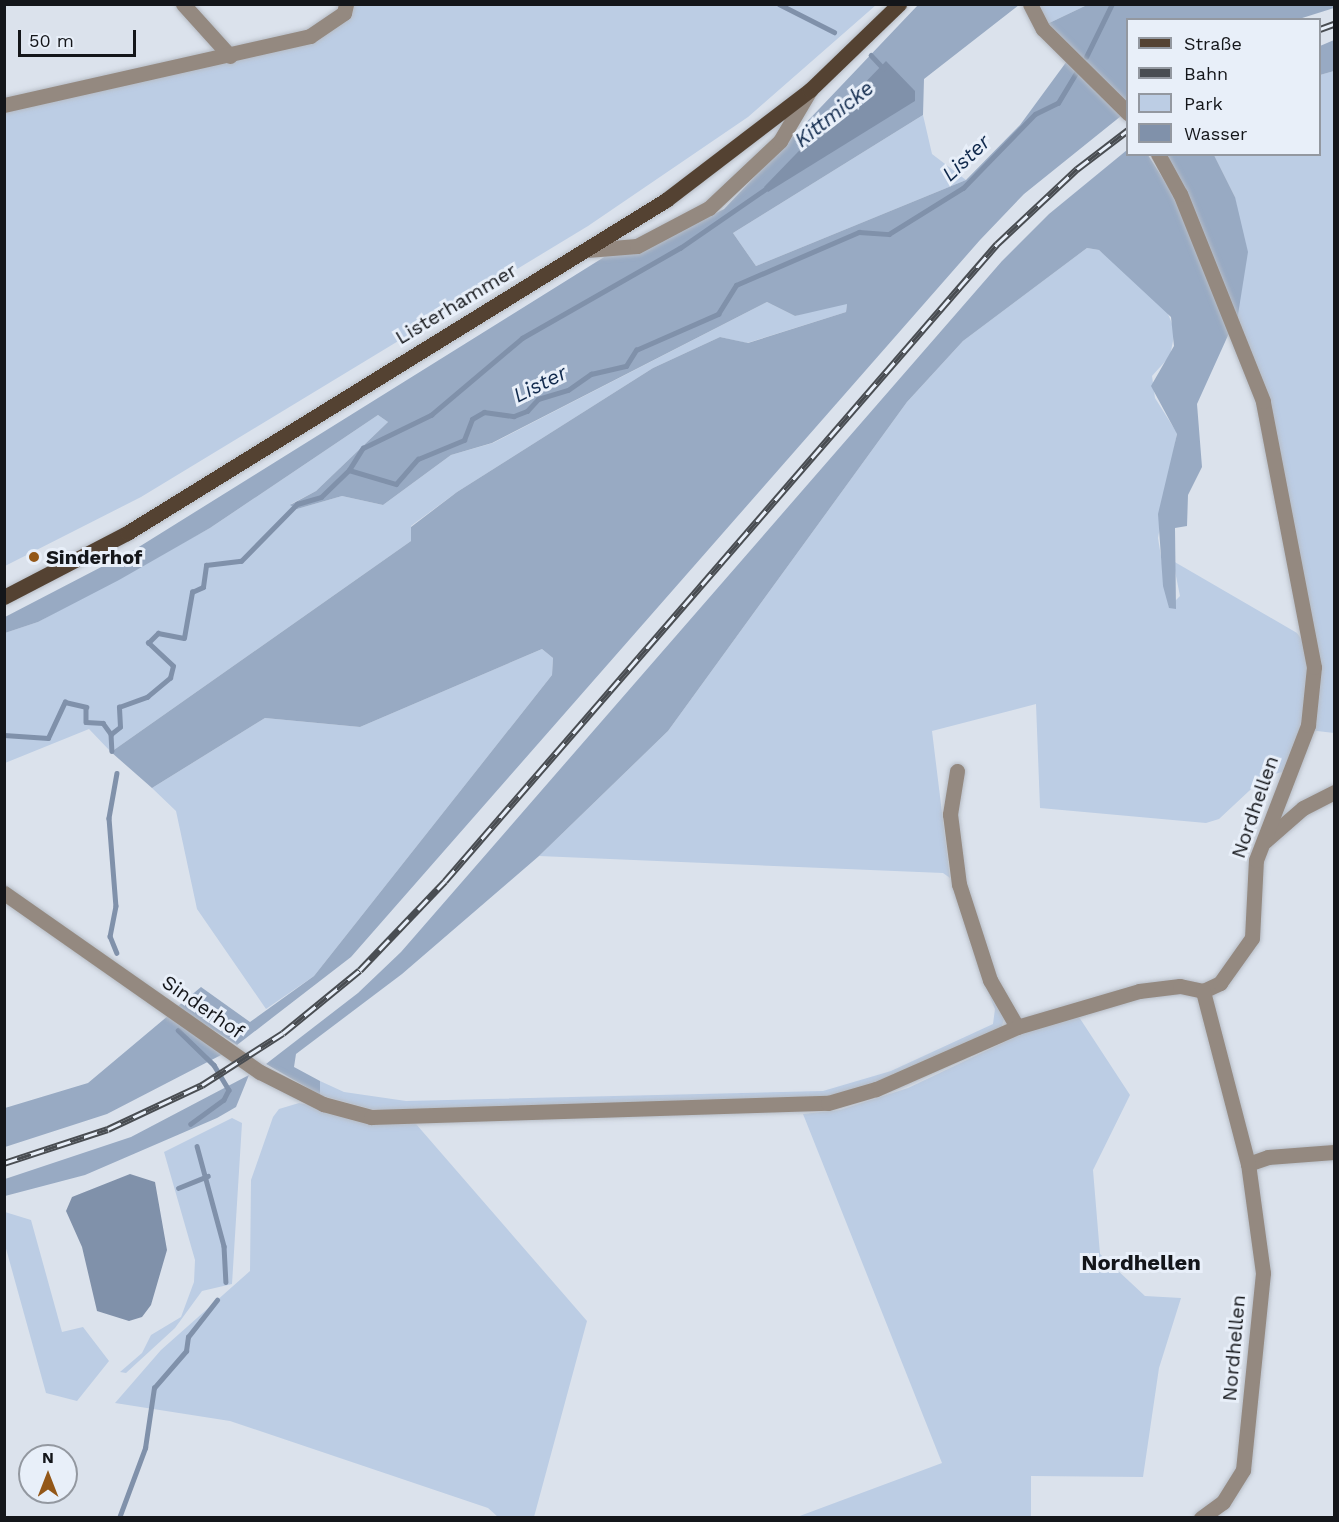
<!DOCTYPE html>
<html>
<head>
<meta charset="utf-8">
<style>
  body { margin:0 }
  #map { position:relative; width:1339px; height:1522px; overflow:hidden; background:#dbe2ec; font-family:"Work Sans",sans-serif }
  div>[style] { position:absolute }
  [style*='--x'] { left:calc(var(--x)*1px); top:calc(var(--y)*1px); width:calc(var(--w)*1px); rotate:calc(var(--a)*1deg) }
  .green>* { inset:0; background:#bccde4 }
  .forest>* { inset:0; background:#98aac3 }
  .water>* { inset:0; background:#8091aa }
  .stream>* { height:4.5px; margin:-2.25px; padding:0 2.25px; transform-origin:2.25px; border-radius:2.25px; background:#8091aa }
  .roads { filter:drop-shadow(0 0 2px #b7bdc6) drop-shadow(0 0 2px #b7bdc6) }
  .minor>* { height:15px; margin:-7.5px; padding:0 7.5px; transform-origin:7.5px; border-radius:7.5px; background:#948980 }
  .major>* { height:15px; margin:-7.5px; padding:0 7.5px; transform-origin:7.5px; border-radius:7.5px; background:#544232 }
  .rail>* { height:7px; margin-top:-3.5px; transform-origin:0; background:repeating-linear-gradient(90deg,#e8eff9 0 14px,#494d52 0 28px); box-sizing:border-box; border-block:2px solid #494d52 }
  .dots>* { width:16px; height:16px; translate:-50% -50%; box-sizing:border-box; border:3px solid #e8eff9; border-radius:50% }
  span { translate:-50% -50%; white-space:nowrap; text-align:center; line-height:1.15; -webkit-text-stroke:6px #e8eff9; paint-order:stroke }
  .street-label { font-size:20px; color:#14161a }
  .poi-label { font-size:20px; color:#14161a; font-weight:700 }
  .left { translate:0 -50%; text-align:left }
  .water-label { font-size:21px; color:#10294c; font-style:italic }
  .quarter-label { font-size:22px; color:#14161a; font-weight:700 }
  .frame { position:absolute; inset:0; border:6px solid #14161a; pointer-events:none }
  .legend { position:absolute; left:1126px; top:18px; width:195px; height:138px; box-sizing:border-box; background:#e8eff9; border:2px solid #9398a0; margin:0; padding:8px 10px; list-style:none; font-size:18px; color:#14161a }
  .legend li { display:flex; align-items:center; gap:12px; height:30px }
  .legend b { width:30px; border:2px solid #9398a0 }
  .north { position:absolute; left:18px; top:1444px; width:60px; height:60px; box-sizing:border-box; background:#e8eff9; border:2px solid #9398a0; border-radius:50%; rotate:0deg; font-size:16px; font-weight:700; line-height:24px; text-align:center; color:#14161a }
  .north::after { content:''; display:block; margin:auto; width:21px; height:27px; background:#935718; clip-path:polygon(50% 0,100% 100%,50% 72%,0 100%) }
  .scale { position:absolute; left:18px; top:30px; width:118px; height:27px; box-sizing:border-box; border:3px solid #14161a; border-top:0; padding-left:8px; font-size:18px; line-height:21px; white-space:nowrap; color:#14161a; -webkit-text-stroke:4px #e8eff9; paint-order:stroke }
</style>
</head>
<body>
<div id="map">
  <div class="green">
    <i style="clip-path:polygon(353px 5px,876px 5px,748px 117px,588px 226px,141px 497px,5px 566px,4px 111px,347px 20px)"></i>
    <i style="clip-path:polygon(1036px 5px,1087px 5px,1045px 25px)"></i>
    <i style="clip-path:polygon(1334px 71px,1334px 733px,1309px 730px,1318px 670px,1237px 321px,1235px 197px,1214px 155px,1320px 154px,1320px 75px)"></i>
    <i style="clip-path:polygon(923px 115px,932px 154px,966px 180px,756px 266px,733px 233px)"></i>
    <i style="clip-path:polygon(1087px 248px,1099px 250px,1164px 304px,1175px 331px,1170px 356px,1152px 376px,1155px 398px,1177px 433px,1158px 538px,1169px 607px,1180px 596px,1173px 561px,1297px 633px,1304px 643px,1310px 700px,1286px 771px,1264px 777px,1219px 819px,1206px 823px,1040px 808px,1036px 704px,932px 731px,950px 878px,943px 873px,539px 856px,668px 731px,907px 402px,963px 341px)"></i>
    <i style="clip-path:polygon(767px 302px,795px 316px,837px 303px,847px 304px,846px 312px,747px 343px,720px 337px,653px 368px,457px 492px,411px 526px,411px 541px,111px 752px,89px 729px,5px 763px,5px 633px,38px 622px,210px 528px,378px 415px,388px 422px,316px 491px,291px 504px,297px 509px,342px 496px,383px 505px,451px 455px,493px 443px)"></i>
    <i style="clip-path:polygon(542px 649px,553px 658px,552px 675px,314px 976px,266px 1009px,197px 909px,176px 811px,152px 788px,265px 718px,360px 727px)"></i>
    <i style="clip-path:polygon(976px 963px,1005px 1016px,1001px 1029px,867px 1086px,829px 1096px,401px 1111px,371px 1109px,320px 1095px,320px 1081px,344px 1092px,406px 1101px,823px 1091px,891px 1071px,993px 1024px,995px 1009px)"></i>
    <i style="clip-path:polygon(1079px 1017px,1130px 1095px,1093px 1170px,1100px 1254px,1145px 1296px,1181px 1298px,1159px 1368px,1143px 1477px,1031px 1476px,1031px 1517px,797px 1517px,942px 1463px,803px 1114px,840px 1110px,908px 1088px,1026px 1032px)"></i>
    <i style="clip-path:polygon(299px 1103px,416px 1124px,587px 1321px,534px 1517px,498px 1517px,488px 1508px,230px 1421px,115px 1403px,161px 1350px,250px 1271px,251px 1180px,273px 1117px,279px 1109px)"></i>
    <i style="clip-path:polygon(232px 1118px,242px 1123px,232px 1284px,202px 1291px,175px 1328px,126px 1373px,120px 1372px,142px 1353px,151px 1335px,181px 1317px,194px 1282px,195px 1260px,164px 1152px)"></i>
    <i style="clip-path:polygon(5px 1212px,31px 1220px,62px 1332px,83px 1327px,109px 1361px,77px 1401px,46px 1393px,5px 1245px)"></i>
  </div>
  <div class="forest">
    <i style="clip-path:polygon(918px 5px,1019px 5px,924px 79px,923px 115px,733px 233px,756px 266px,966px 180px,1020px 125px,1067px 61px,1121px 116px,1024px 194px,980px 240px,351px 957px,237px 1045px,177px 1007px,201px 987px,250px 1022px,314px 976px,552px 675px,553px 658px,542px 649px,360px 727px,265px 718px,152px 788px,111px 752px,411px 541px,411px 527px,457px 492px,653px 368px,720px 337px,748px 343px,846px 312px,847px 304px,795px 316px,767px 302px,492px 443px,451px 455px,383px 505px,342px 496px,297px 509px,290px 505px,316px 491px,388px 422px,378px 415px,210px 528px,119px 580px,38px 622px,5px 633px,5px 617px,134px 550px,609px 254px,641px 251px,724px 209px)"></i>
    <i style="clip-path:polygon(1087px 5px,1334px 5px,1334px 8px,1299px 19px,1128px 20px,1127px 103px,1045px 25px)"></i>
    <i style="clip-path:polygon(1334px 40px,1334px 71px,1320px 75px,1320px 46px)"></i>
    <i style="clip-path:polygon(1127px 150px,1128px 154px,1148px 155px,1171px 191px,1230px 331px,1197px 404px,1202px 467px,1188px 495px,1187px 526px,1175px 528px,1176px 609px,1169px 608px,1163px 586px,1158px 514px,1177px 434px,1151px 386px,1174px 346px,1171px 317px,1099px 250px,1087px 248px,963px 341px,907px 402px,668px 731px,539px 856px,402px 974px,296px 1054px,294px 1067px,320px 1081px,320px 1095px,266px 1064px,358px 993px,401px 952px,1002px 261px,1049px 214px)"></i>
    <i style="clip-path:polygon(1165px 155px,1214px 155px,1235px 197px,1248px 252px,1237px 321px)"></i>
    <i style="clip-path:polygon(169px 1015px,223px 1054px,107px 1114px,5px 1147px,5px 1108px,88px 1083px)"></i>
    <i style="clip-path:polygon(249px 1075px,236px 1107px,217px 1118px,85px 1175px,5px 1196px,5px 1179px,131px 1137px)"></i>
  </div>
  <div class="water">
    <i style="clip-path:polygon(886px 61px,915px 91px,915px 101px,768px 192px,764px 187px)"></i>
    <i style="clip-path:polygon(130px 1174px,155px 1182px,167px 1250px,151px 1305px,142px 1317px,129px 1321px,97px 1311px,82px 1247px,66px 1211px,72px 1197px)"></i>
  </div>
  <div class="stream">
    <i style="--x:779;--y:4;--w:62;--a:27"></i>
    <i style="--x:871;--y:55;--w:18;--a:47"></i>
    <i style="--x:1086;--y:57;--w:59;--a:-63.9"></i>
    <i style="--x:349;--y:470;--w:26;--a:-58"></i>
    <i style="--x:363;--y:448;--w:76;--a:-25.9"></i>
    <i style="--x:431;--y:415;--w:119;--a:-40.2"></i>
    <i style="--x:522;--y:338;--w:182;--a:-29.7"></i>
    <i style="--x:680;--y:248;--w:109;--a:-34.6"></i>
    <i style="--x:111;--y:734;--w:17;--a:87"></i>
    <i style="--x:4;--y:735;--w:44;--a:3.9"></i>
    <i style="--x:48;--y:738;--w:40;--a:-65"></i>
    <i style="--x:65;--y:702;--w:22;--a:13"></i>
    <i style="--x:86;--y:707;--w:15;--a:90"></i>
    <i style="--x:86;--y:722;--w:17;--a:3"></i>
    <i style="--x:103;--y:723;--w:14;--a:54"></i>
    <i style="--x:111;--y:734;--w:11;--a:-38"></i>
    <i style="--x:120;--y:727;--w:20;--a:-93"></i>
    <i style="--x:119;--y:707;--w:30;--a:-20"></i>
    <i style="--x:147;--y:697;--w:30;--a:-40"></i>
    <i style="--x:170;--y:678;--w:12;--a:-76"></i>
    <i style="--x:173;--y:666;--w:34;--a:-137"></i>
    <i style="--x:148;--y:643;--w:14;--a:-45"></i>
    <i style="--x:158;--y:633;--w:26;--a:11"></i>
    <i style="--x:184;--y:638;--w:47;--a:-80.1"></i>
    <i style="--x:192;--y:592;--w:12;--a:-24"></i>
    <i style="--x:203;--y:587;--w:22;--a:-82"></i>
    <i style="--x:206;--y:565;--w:35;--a:-7"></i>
    <i style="--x:241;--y:561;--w:80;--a:-45.5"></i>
    <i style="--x:297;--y:504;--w:25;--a:-16"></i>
    <i style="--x:321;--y:497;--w:39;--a:-44"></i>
    <i style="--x:349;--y:470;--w:49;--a:16.6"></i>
    <i style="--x:396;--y:484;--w:33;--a:-49"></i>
    <i style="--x:418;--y:459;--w:50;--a:-22.4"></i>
    <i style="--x:464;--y:440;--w:22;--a:-69"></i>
    <i style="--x:472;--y:419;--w:14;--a:-30"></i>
    <i style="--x:484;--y:412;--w:30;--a:8"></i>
    <i style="--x:514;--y:416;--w:14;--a:-21"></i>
    <i style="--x:527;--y:411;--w:16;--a:-47"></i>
    <i style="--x:538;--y:399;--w:31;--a:-17"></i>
    <i style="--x:568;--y:390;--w:28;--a:-35"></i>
    <i style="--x:591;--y:374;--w:36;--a:-13"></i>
    <i style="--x:626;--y:366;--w:19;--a:-58"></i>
    <i style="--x:636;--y:350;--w:90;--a:-23.7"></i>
    <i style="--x:718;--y:314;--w:34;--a:-58"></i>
    <i style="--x:736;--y:285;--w:134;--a:-23.3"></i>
    <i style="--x:859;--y:232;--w:30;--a:4"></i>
    <i style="--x:889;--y:234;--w:87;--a:-31.9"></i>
    <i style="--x:963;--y:188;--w:103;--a:-45.8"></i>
    <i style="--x:1035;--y:114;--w:25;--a:-26"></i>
    <i style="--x:1058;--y:103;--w:37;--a:-59"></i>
    <i style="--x:117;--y:773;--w:46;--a:100.1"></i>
    <i style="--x:109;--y:818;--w:88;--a:85.5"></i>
    <i style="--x:116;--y:906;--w:31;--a:101"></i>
    <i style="--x:110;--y:936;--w:18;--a:68"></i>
    <i style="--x:178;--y:1030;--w:50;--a:44.2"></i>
    <i style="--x:214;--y:1065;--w:29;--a:59"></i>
    <i style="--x:229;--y:1090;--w:11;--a:117"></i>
    <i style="--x:224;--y:1100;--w:41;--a:144"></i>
    <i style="--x:197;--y:1146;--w:104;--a:74.9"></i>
    <i style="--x:224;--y:1246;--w:36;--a:87"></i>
    <i style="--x:178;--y:1188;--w:32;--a:-22"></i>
    <i style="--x:119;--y:1518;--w:75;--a:-69.6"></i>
    <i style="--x:145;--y:1448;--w:61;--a:-81.5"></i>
    <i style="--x:154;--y:1388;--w:49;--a:-49.1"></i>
    <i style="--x:186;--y:1351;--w:14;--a:-82"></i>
    <i style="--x:188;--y:1337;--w:47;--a:-51.9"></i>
  </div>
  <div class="roads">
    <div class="minor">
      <i style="--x:183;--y:4;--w:70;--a:47.9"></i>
      <i style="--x:1030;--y:4;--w:28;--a:63"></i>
      <i style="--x:1043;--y:29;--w:120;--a:44.7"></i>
      <i style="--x:4;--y:105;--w:314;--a:-12.7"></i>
      <i style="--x:310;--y:36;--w:41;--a:-34.1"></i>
      <i style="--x:344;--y:13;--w:9;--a:-77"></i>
      <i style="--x:587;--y:250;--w:50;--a:-4.6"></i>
      <i style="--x:637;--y:246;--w:81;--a:-27.8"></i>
      <i style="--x:709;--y:208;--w:98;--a:-43.3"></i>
      <i style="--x:780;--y:141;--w:59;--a:-59.5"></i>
      <i style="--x:957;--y:771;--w:44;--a:99.2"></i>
      <i style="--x:950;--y:814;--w:71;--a:82.7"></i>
      <i style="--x:959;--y:884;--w:101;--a:72.1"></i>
      <i style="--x:990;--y:980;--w:54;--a:60.1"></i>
      <i style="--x:1265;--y:841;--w:50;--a:-41"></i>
      <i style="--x:1303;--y:808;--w:35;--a:-27"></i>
      <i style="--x:4;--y:893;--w:312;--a:35"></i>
      <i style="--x:260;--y:1072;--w:71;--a:26.9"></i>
      <i style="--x:323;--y:1104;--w:50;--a:15.2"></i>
      <i style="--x:371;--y:1117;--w:457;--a:-1.8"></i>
      <i style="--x:828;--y:1103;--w:50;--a:-16.3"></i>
      <i style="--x:876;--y:1089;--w:154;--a:-23.7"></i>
      <i style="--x:1017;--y:1027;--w:127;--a:-16.4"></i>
      <i style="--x:1139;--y:991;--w:41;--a:-7"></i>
      <i style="--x:1180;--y:986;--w:24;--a:12"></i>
      <i style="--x:1203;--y:991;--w:19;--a:-25"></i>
      <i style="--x:1220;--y:983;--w:55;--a:-54.6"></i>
      <i style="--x:1252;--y:938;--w:78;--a:-87.1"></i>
      <i style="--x:1256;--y:860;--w:145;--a:-68.9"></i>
      <i style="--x:1308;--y:725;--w:58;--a:-84.1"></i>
      <i style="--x:1314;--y:667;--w:271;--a:-100.9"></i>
      <i style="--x:1263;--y:401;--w:223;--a:-111.8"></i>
      <i style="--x:1180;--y:194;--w:46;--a:-118.8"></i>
      <i style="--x:1248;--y:1164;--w:21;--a:-19"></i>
      <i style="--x:1268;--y:1157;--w:66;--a:-4.3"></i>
      <i style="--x:1201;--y:1518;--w:27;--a:-36"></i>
      <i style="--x:1223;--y:1502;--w:38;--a:-58"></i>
      <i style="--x:1243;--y:1470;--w:198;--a:-84.2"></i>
      <i style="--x:1263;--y:1273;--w:110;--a:-97.8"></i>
      <i style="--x:1248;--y:1164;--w:179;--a:-104.6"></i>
    </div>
    <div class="major">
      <i style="--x:4;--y:597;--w:139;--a:-27.5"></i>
      <i style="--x:127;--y:533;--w:634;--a:-31.71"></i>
      <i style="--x:666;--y:200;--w:181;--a:-37.4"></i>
      <i style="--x:810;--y:90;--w:124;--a:-44"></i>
    </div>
  </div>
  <div class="rail">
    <i style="--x:1320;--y:29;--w:15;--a:-20"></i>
    <i style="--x:4;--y:1163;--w:109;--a:-18.1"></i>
    <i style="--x:108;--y:1129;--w:104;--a:-25.1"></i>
    <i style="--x:202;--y:1085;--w:96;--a:-32.7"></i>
    <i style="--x:283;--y:1033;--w:99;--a:-39.3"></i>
    <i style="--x:360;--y:970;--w:123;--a:-46.3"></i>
    <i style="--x:445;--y:881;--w:843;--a:-49.09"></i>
    <i style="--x:997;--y:244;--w:110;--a:-43.2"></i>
    <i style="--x:1077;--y:169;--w:64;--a:-37.4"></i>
  </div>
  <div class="dots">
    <i style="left:34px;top:557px;background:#935718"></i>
  </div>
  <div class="street-label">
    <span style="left:456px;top:304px;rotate:-31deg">Listerhammer</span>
    <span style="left:1255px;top:807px;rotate:-71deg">Nordhellen</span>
    <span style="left:203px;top:1007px;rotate:35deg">Sinderhof</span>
    <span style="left:1234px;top:1348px;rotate:-85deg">Nordhellen</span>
  </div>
  <div class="poi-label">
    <span class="left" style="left:46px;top:557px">Sinderhof</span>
  </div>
  <div class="water-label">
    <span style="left:834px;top:114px;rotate:-38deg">Kittmicke</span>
    <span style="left:966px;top:158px;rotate:-43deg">Lister</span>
    <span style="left:540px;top:384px;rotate:-27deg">Lister</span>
  </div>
  <div class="quarter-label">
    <span style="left:1141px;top:1263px">Nordhellen</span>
  </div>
  <div class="frame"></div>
  <ul class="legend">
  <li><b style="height:8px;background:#544232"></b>Straße</li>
  <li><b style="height:8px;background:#494d52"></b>Bahn</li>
  <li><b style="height:16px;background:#bccde4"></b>Park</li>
  <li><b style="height:16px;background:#8091aa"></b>Wasser</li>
  </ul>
  <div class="north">N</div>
  <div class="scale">50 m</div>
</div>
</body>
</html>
